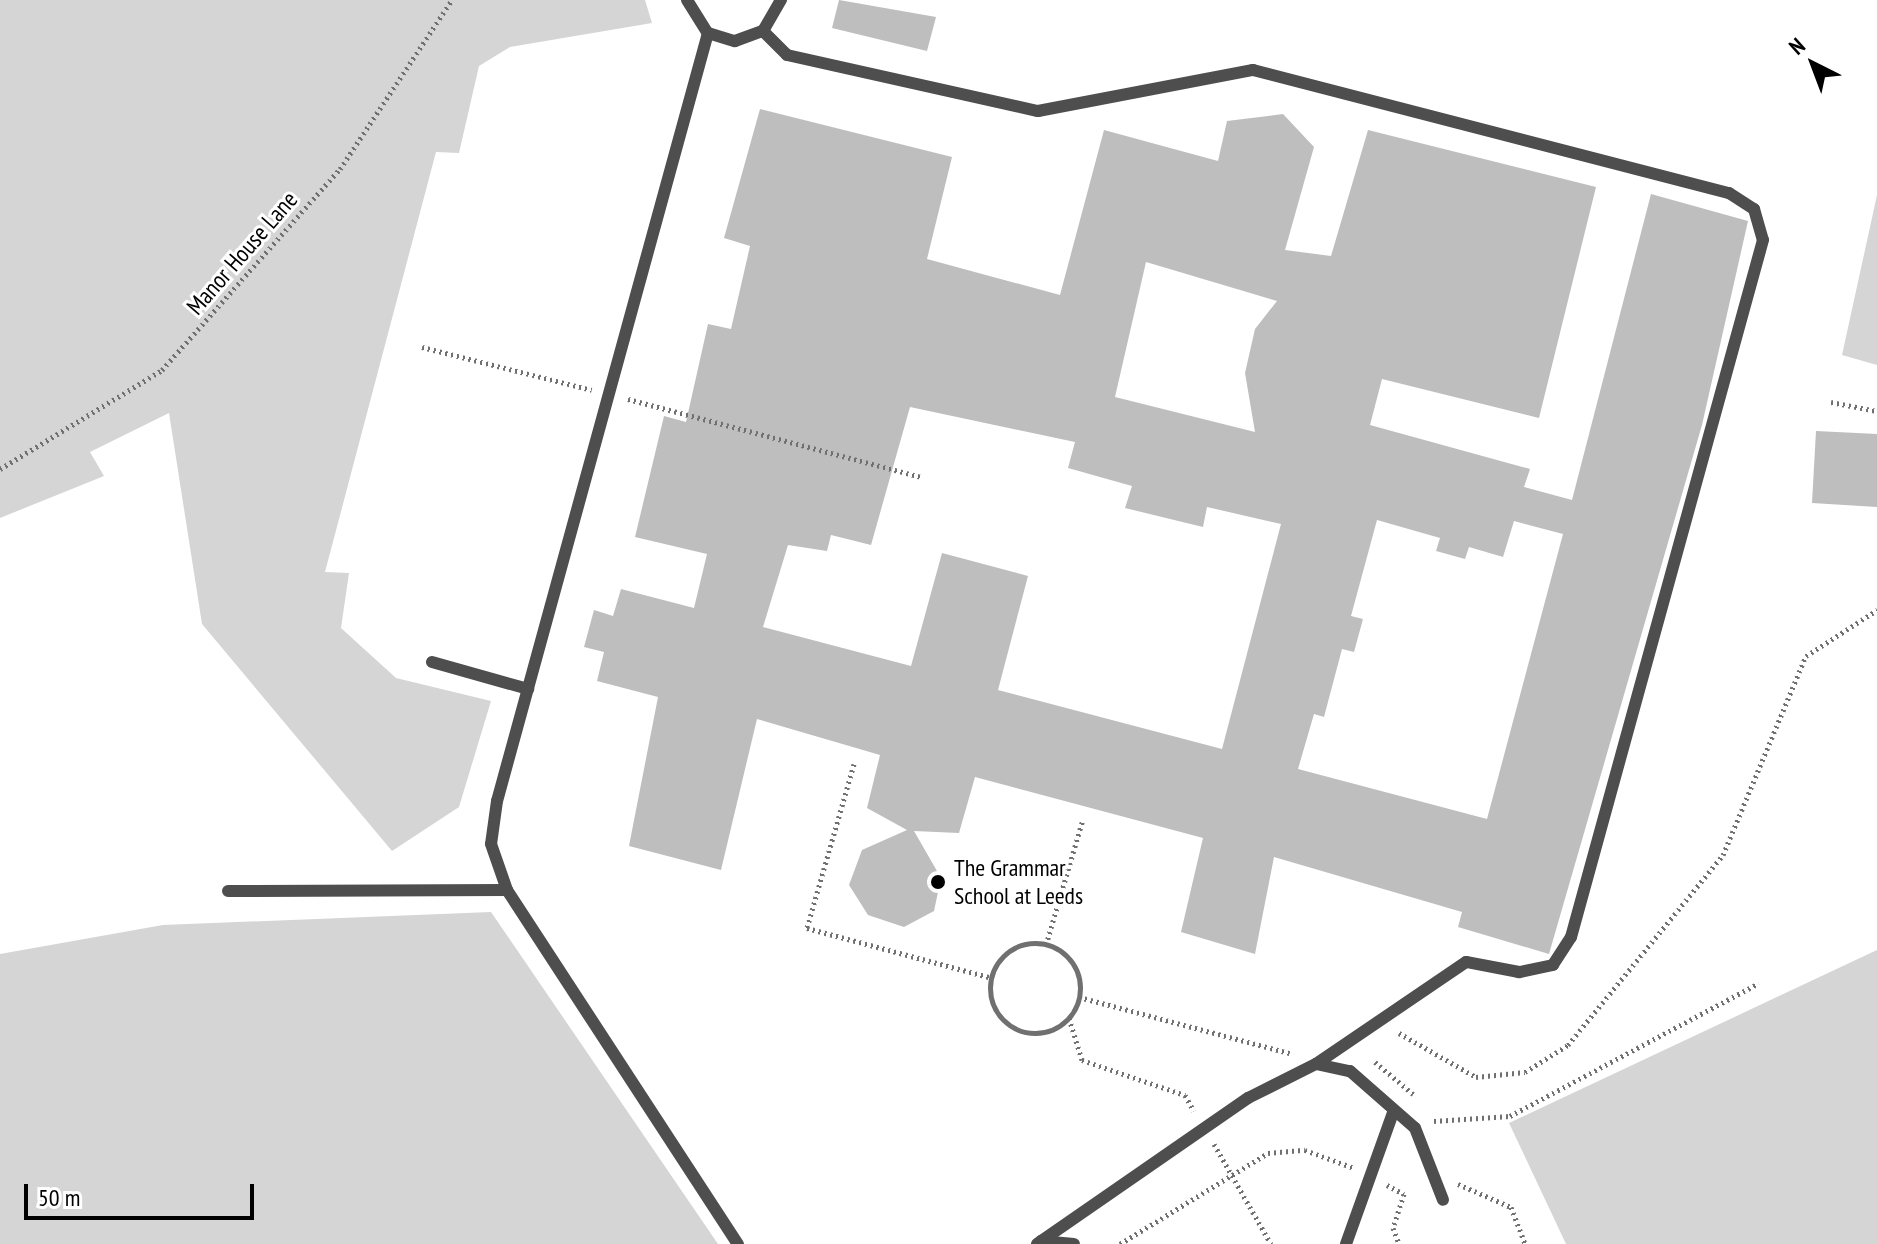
<!DOCTYPE html>
<html>
<head>
<meta charset="utf-8">
<style>
  body { margin:0 }
  #map { position:relative; width:1877px; height:1244px; overflow:hidden; background:#fff; font-family:"PT Sans Narrow",sans-serif }
  div>[style] { position:absolute }
  [style*='--x'] { left:calc(var(--x)*1px); top:calc(var(--y)*1px); width:calc(var(--w)*1px); rotate:calc(var(--a)*1deg) }
  .green>* { inset:0; background:#d5d5d5 }
  .building>* { inset:0; background:#bebebe }
  .path>* { height:5px; margin-top:-2.5px; transform-origin:0; background:repeating-linear-gradient(90deg,#707070 0 2px,transparent 0 6px) }
  .path>.ring { margin:-2.5px; padding:0; box-sizing:content-box; background:none; border:5px solid #707070; border-radius:50% }
  .service>* { height:12px; margin:-6px; padding:0 6px; transform-origin:6px; border-radius:6px; background:#4e4e4e }
  .dots>* { width:22px; height:22px; translate:-50% -50%; box-sizing:border-box; border:4px solid #fff; border-radius:50% }
  span { translate:-50% -50%; white-space:nowrap; text-align:center; line-height:1.15; -webkit-text-stroke:6px #fff; paint-order:stroke }
  .street-label { font-size:24px; color:#000 }
  .poi-label { font-size:24px; color:#000 }
  .left { translate:0 -50%; text-align:left }
  .north { position:absolute; left:1773px; top:24px; width:80px; height:80px; -webkit-text-stroke:6px #fff; paint-order:stroke; rotate:318deg; font-size:22px; font-weight:700; line-height:32px; text-align:center; color:#000 }
  .north::after { content:''; display:block; margin:auto; width:28px; height:36px; background:#000; clip-path:polygon(50% 0,100% 100%,50% 72%,0 100%) }
  .scale { position:absolute; left:24px; top:1184px; width:230px; height:36px; box-sizing:border-box; border:4px solid #000; border-top:0; padding-left:10px; font-size:24px; line-height:28px; white-space:nowrap; color:#000; -webkit-text-stroke:6px #fff; paint-order:stroke }
</style>
</head>
<body>
<div id="map">
  <div class="green">
    <i style="clip-path:polygon(0 0,645px 0,652px 23px,510px 47px,479px 66px,459px 153px,436px 152px,325px 572px,349px 573px,341px 628px,396px 678px,491px 701px,459px 807px,392px 851px,202px 624px,169px 413px,90px 452px,104px 476px,0 518px)"></i>
    <i style="clip-path:polygon(1877px 195px,1877px 365px,1842px 355px)"></i>
    <i style="clip-path:polygon(491px 912px,718px 1244px,0 1244px,0 954px,163px 925px)"></i>
    <i style="clip-path:polygon(1877px 950px,1877px 1244px,1566px 1244px,1509px 1123px)"></i>
  </div>
  <div class="building">
    <i style="clip-path:polygon(839px 0,936px 17px,927px 51px,832px 28px)"></i>
    <i style="clip-path:polygon(evenodd,760px 109px,952px 157px,927px 259px,1060px 295px,1104px 130px,1218px 161px,1227px 121px,1283px 114px,1314px 147px,1285px 250px,1331px 256px,1368px 130px,1596px 187px,1539px 418px,1382px 379px,1370px 425px,1530px 469px,1524px 487px,1572px 500px,1651px 194px,1748px 221px,1702px 425px,1549px 954px,1458px 927px,1462px 912px,1274px 857px,1255px 954px,1181px 932px,1203px 838px,975px 777px,959px 833px,914px 831px,941px 878px,934px 911px,904px 927px,868px 915px,849px 885px,862px 850px,907px 830px,867px 808px,880px 755px,757px 719px,721px 870px,629px 846px,658px 697px,597px 681px,604px 652px,584px 647px,594px 610px,613px 616px,621px 589px,694px 608px,707px 554px,635px 537px,664px 416px,686px 422px,708px 324px,731px 329px,750px 246px,724px 238px,760px 109px,1146px 262px,1277px 301px,1255px 329px,1245px 373px,1255px 432px,1115px 397px,1146px 262px,760px 109px,910px 407px,1075px 442px,1068px 468px,1132px 486px,1125px 508px,1203px 527px,1207px 507px,1281px 524px,1222px 749px,998px 690px,1028px 576px,942px 553px,911px 666px,763px 627px,788px 545px,827px 551px,831px 535px,871px 545px,910px 407px,760px 109px,1377px 520px,1440px 538px,1436px 551px,1465px 559px,1469px 547px,1503px 557px,1514px 521px,1563px 534px,1487px 819px,1298px 769px,1314px 714px,1324px 717px,1342px 649px,1354px 652px,1363px 619px,1351px 616px,1377px 520px)"></i>
    <i style="clip-path:polygon(1816px 431px,1877px 434px,1877px 507px,1812px 503px)"></i>
  </div>
  <div class="path">
    <i style="--x:422;--y:347;--w:175;--a:14.2"></i>
    <i style="--x:628;--y:399;--w:303;--a:14.9"></i>
    <i style="--x:1831;--y:402;--w:47;--a:11.1"></i>
    <i style="--x:0;--y:469;--w:190;--a:-31.4"></i>
    <i style="--x:162;--y:370;--w:268;--a:-48.5"></i>
    <i style="--x:340;--y:169;--w:203;--a:-56.5"></i>
    <i style="--x:854;--y:764;--w:171;--a:106"></i>
    <i style="--x:807;--y:928;--w:192;--a:15.1"></i>
    <i class="ring" style="left:990px;top:943px;width:85px;height:85px"></i>
    <i style="--x:1046;--y:945;--w:131;--a:-73.6"></i>
    <i style="--x:1079;--y:997;--w:218;--a:14.9"></i>
    <i style="--x:1069;--y:1018;--w:44;--a:72.8"></i>
    <i style="--x:1082;--y:1060;--w:109;--a:18.8"></i>
    <i style="--x:1185;--y:1095;--w:18;--a:61"></i>
    <i style="--x:1399;--y:1033;--w:89;--a:29.7"></i>
    <i style="--x:1476;--y:1077;--w:49;--a:-5.8"></i>
    <i style="--x:1525;--y:1072;--w:51;--a:-32.1"></i>
    <i style="--x:1568;--y:1045;--w:245;--a:-50.8"></i>
    <i style="--x:1723;--y:855;--w:216;--a:-67.4"></i>
    <i style="--x:1806;--y:656;--w:85;--a:-32.9"></i>
    <i style="--x:1375;--y:1062;--w:50;--a:40.1"></i>
    <i style="--x:1434;--y:1121;--w:76;--a:-3.8"></i>
    <i style="--x:1510;--y:1116;--w:282;--a:-28.1"></i>
    <i style="--x:1214;--y:1144;--w:115;--a:60.3"></i>
    <i style="--x:1458;--y:1184;--w:58;--a:23.5"></i>
    <i style="--x:1511;--y:1207;--w:40;--a:69"></i>
    <i style="--x:1387;--y:1185;--w:19;--a:28"></i>
    <i style="--x:1404;--y:1194;--w:36;--a:108"></i>
    <i style="--x:1393;--y:1228;--w:17;--a:69"></i>
    <i style="--x:1120;--y:1244;--w:174;--a:-31.6"></i>
    <i style="--x:1268;--y:1153;--w:37;--a:-5"></i>
    <i style="--x:1305;--y:1150;--w:52;--a:20.2"></i>
  </div>
  <div class="service">
    <i style="--x:687;--y:0;--w:39;--a:58"></i>
    <i style="--x:708;--y:33;--w:28;--a:17"></i>
    <i style="--x:735;--y:41;--w:30;--a:-20"></i>
    <i style="--x:763;--y:31;--w:36;--a:-60"></i>
    <i style="--x:763;--y:31;--w:34;--a:45"></i>
    <i style="--x:787;--y:55;--w:257;--a:12.6"></i>
    <i style="--x:1038;--y:111;--w:219;--a:-10.8"></i>
    <i style="--x:1253;--y:70;--w:492;--a:14.5"></i>
    <i style="--x:1729;--y:193;--w:30;--a:33"></i>
    <i style="--x:1754;--y:209;--w:32;--a:74"></i>
    <i style="--x:1763;--y:240;--w:723;--a:105.4"></i>
    <i style="--x:1571;--y:937;--w:33;--a:123"></i>
    <i style="--x:1553;--y:965;--w:35;--a:168"></i>
    <i style="--x:1519;--y:972;--w:54;--a:-169.3"></i>
    <i style="--x:1466;--y:962;--w:181;--a:145.8"></i>
    <i style="--x:708;--y:33;--w:796;--a:105.36"></i>
    <i style="--x:497;--y:801;--w:43;--a:97.9"></i>
    <i style="--x:491;--y:844;--w:49;--a:70.8"></i>
    <i style="--x:507;--y:890;--w:423;--a:56.9"></i>
    <i style="--x:432;--y:662;--w:100;--a:15.7"></i>
    <i style="--x:228;--y:891;--w:279;--a:-0.2"></i>
    <i style="--x:1041;--y:1241;--w:33;--a:5"></i>
    <i style="--x:1037;--y:1244;--w:257;--a:-34.7"></i>
    <i style="--x:1248;--y:1098;--w:76;--a:-26.6"></i>
    <i style="--x:1316;--y:1064;--w:35;--a:12"></i>
    <i style="--x:1350;--y:1071;--w:86;--a:41.2"></i>
    <i style="--x:1415;--y:1128;--w:77;--a:68.7"></i>
    <i style="--x:1346;--y:1244;--w:139;--a:-70.3"></i>
  </div>
  <div class="dots">
    <i style="left:938px;top:882px;background:#000"></i>
  </div>
  <div class="street-label">
    <span style="left:242px;top:253px;rotate:-49deg">Manor House Lane</span>
  </div>
  <div class="poi-label">
    <span class="left" style="left:954px;top:882px">The Grammar<br>School at Leeds</span>
  </div>
  <div class="north">N</div>
  <div class="scale">50 m</div>
</div>
</body>
</html>
